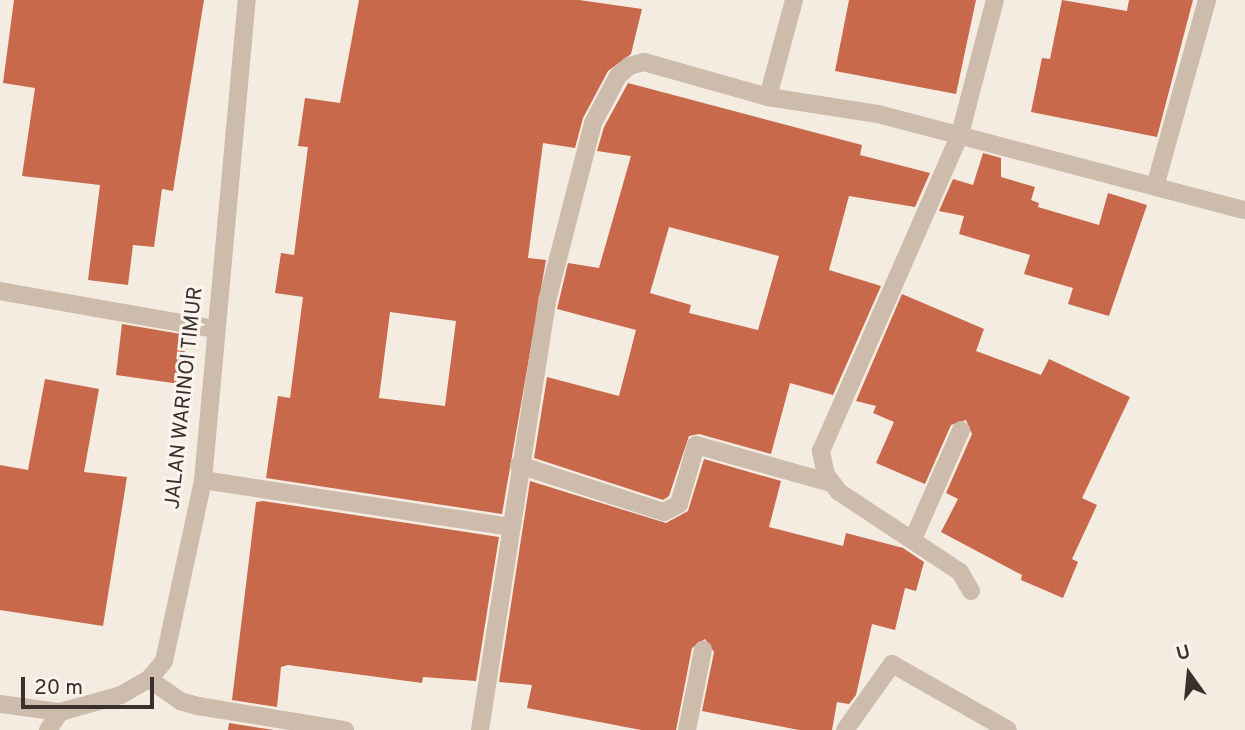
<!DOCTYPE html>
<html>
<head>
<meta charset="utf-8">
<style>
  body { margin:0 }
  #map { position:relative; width:1245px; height:730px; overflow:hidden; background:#f4ebe1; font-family:Overpass,sans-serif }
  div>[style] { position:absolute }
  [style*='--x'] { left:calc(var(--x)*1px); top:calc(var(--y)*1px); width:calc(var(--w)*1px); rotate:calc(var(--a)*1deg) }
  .building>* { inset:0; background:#c8694b }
  .minor>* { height:18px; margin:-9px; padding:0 9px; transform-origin:9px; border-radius:9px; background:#cdbbac }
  span { translate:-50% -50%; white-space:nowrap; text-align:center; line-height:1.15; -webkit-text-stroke:6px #fbf5ee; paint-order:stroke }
  .street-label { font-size:21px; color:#3b302b }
  .north { position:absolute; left:1154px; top:639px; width:70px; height:70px; -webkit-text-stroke:5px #fbf5ee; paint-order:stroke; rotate:345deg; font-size:19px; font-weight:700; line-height:28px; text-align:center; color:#3b302b }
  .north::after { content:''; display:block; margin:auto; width:24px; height:32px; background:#3b302b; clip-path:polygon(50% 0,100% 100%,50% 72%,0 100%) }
  .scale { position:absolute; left:21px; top:677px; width:133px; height:32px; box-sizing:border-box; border:4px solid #3b302b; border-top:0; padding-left:9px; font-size:21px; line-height:24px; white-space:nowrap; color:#3b302b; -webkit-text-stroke:5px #fbf5ee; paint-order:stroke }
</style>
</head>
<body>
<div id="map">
  <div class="building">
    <i style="clip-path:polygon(14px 0,204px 0,173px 191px,162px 189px,154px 247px,133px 245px,128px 285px,88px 280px,100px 185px,22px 176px,35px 88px,3px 83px)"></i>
    <i style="clip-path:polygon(evenodd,359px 0,579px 0,642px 9px,631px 54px,608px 71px,583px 118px,575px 148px,543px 143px,528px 258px,546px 260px,502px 514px,266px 478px,278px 396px,290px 398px,303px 297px,275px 293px,281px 253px,294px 255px,308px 147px,298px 146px,305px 98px,340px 103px,359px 0,390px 312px,456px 321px,445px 406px,379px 398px,390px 312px)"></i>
    <i style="clip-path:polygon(849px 0,976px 0,956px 94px,835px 71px)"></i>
    <i style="clip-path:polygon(1062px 0,1127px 11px,1129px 0,1193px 0,1157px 137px,1031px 112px,1042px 58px,1050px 59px)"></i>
    <i style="clip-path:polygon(evenodd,628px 83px,862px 145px,860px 155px,930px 173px,915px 207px,849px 196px,829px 270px,881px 286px,833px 395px,790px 383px,771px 454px,699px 434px,689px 436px,669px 496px,663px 500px,534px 458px,547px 377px,619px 396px,636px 330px,557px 309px,568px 263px,599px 268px,631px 156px,597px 151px,604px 127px,628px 83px,669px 227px,779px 256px,758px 330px,689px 313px,691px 305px,650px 293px,669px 227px)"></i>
    <i style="clip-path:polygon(983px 153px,1001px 158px,1001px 177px,1035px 187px,1031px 200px,1039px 203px,1038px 207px,1099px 225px,1108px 193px,1147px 205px,1109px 316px,1068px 304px,1073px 288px,1024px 274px,1030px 255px,959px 234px,964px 216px,939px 211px,953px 179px,973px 185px)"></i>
    <i style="clip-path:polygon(902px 294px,984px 329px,976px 351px,1041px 375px,1049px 359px,1130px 397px,1082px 498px,1097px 505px,1072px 559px,1078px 562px,1063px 598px,1021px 580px,1022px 575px,941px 532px,958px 499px,946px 493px,972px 434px,966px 420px,951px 425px,925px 484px,876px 463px,894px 422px,873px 413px,876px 406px,856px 401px)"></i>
    <i style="clip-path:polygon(122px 324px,187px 335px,180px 384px,116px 375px)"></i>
    <i style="clip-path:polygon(45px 379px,99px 389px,84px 472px,127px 477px,103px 626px,0 610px,0 465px,28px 470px)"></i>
    <i style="clip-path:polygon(704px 459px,781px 481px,769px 527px,843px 546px,846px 533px,903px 548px,924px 562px,916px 591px,905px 588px,895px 630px,872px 624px,856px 695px,849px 704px,837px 702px,832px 730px,799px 730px,702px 711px,714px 652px,705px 639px,692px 648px,676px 730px,641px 730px,527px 708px,532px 685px,499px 682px,530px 481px,666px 523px,688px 511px)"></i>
    <i style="clip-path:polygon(263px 501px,499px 537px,476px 681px,423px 677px,422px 683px,288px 665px,281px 667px,277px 707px,232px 700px,256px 502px)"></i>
    <i style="clip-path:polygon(229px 723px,274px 730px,228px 730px)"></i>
  </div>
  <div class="minor">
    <i style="--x:768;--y:97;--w:100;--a:-75"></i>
    <i style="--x:1156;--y:183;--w:190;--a:-74.4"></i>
    <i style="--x:0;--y:291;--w:219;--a:10"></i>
    <i style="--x:519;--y:465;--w:152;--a:18"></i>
    <i style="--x:664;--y:512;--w:17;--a:-28"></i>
    <i style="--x:679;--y:504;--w:61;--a:-73.9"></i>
    <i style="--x:696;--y:445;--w:140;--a:15.7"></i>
    <i style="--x:203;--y:480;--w:310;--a:8.7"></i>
    <i style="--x:913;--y:539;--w:119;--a:-66.2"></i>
    <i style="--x:971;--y:591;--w:22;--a:-120"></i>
    <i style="--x:960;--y:572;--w:145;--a:-146.5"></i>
    <i style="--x:839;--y:492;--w:21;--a:-127"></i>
    <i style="--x:826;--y:475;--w:25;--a:-102"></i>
    <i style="--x:821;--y:451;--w:346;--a:-66.3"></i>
    <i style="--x:960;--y:134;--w:138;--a:-75.4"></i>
    <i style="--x:149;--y:679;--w:38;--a:35"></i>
    <i style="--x:180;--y:701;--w:19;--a:16"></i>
    <i style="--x:198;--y:706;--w:149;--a:9.3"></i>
    <i style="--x:0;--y:704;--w:61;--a:7.6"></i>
    <i style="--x:60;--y:712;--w:63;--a:-15.6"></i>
    <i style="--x:121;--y:695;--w:32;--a:-30"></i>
    <i style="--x:149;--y:679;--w:23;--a:-50"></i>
    <i style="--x:164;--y:661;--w:185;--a:-77.8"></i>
    <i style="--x:203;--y:480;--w:482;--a:-84.8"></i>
    <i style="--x:48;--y:730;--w:22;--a:-56"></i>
    <i style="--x:480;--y:730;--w:434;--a:-81.1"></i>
    <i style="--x:547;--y:301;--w:184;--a:-75.5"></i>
    <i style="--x:593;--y:123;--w:53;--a:-62"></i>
    <i style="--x:618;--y:76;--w:15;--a:-42"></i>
    <i style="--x:629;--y:66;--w:16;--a:-15"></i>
    <i style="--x:644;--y:62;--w:129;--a:15.8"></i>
    <i style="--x:768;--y:97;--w:111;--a:8.8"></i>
    <i style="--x:878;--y:114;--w:379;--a:14.7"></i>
    <i style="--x:687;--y:730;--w:82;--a:-78.7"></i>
    <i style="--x:845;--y:730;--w:81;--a:-54.5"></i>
    <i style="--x:892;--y:664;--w:133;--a:29.6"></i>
  </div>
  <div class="street-label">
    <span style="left:185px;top:398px;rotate:-84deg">JALAN WARINOI TIMUR</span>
  </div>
  <div class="north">U</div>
  <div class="scale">20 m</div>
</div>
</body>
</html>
